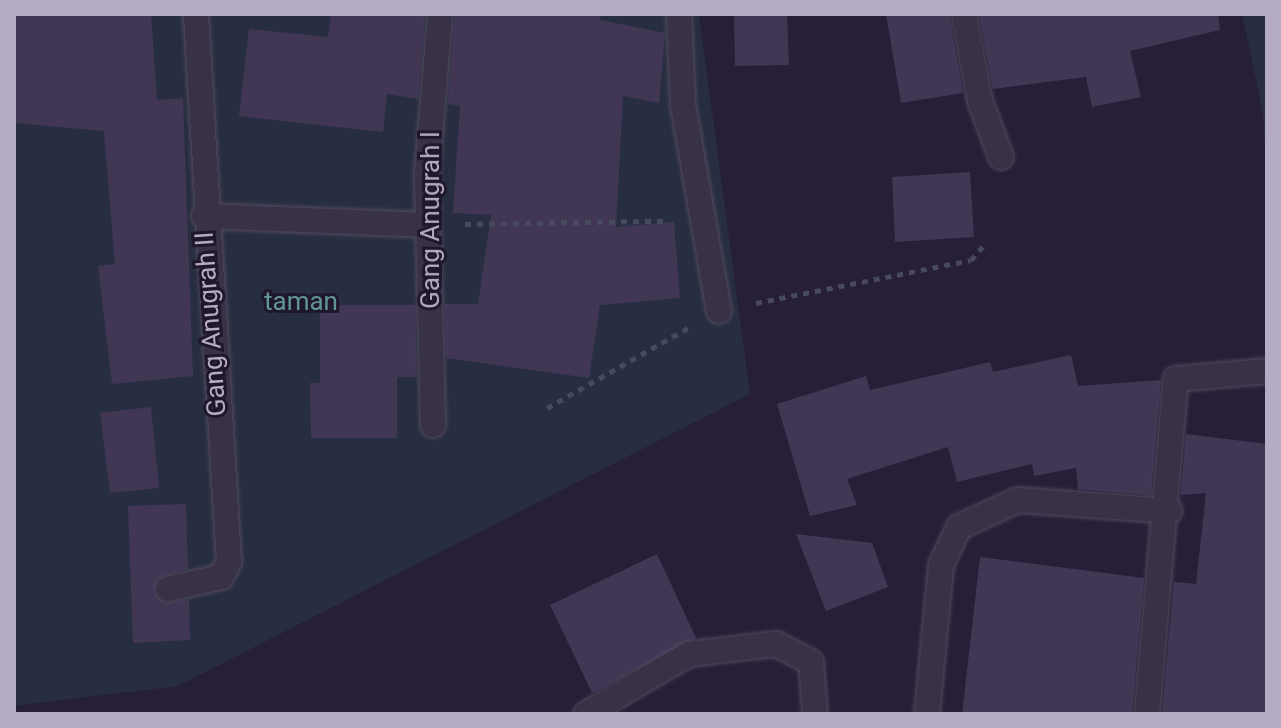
<!DOCTYPE html>
<html>
<head>
<meta charset="utf-8">
<style>
  body { margin:0 }
  #map { position:relative; width:1281px; height:728px; overflow:hidden; background:#271e37; font-family:Roboto,sans-serif }
  div>[style] { position:absolute }
  [style*='--x'] { left:calc(var(--x)*1px); top:calc(var(--y)*1px); width:calc(var(--w)*1px); rotate:calc(var(--a)*1deg) }
  .green>* { inset:0; background:#272e41 }
  .building>* { inset:0; background:#413755 }
  .path>* { height:5px; margin-top:-2.5px; transform-origin:0; background:repeating-linear-gradient(90deg,#47495e 0 6px,transparent 0 12px) }
  .roads { filter:drop-shadow(0 0 2px #52495f) drop-shadow(0 0 2px #52495f) }
  .street>* { height:24px; margin:-12px; padding:0 12px; transform-origin:12px; border-radius:12px; background:#393247 }
  span { translate:-50% -50%; white-space:nowrap; text-align:center; line-height:1.15; -webkit-text-stroke:6px #1f172b; paint-order:stroke }
  .street-label { font-size:26px; color:#b5abc4 }
  .park-label { font-size:26px; color:#629595 }
  .frame { position:absolute; inset:0; border:16px solid #b5abc4; pointer-events:none }
</style>
</head>
<body>
<div id="map">
  <div class="green">
    <i style="clip-path:polygon(14px 14px,699px 14px,750px 394px,178px 686px,14px 706px)"></i>
    <i style="clip-path:polygon(1242px 14px,1267px 14px,1267px 195px,1263px 113px)"></i>
  </div>
  <div class="building">
    <i style="clip-path:polygon(14px 14px,151px 14px,157px 100px,183px 98px,193px 376px,112px 384px,98px 266px,115px 264px,104px 131px,14px 123px)"></i>
    <i style="clip-path:polygon(331px 14px,425px 14px,418px 99px,387px 94px,383px 132px,239px 116px,249px 29px,328px 37px)"></i>
    <i style="clip-path:polygon(455px 14px,601px 14px,600px 20px,665px 33px,659px 103px,623px 96px,616px 227px,674px 222px,680px 298px,600px 305px,589px 378px,446px 358px,445px 304px,478px 304px,491px 215px,453px 213px,460px 106px,448px 104px)"></i>
    <i style="clip-path:polygon(734px 14px,787px 14px,789px 65px,735px 66px)"></i>
    <i style="clip-path:polygon(886px 14px,949px 14px,963px 93px,901px 103px)"></i>
    <i style="clip-path:polygon(979px 14px,1218px 14px,1220px 30px,1130px 51px,1141px 97px,1092px 107px,1086px 77px,993px 89px)"></i>
    <i style="clip-path:polygon(970px 172px,974px 237px,895px 242px,892px 177px)"></i>
    <i style="clip-path:polygon(320px 305px,415px 305px,417px 377px,397px 377px,397px 438px,311px 438px,310px 383px,320px 383px)"></i>
    <i style="clip-path:polygon(1071px 355px,1078px 386px,1161px 380px,1151px 495px,1078px 489px,1076px 468px,1034px 476px,1032px 464px,957px 482px,948px 447px,847px 479px,857px 505px,810px 516px,777px 404px,866px 376px,870px 390px,990px 362px,993px 372px)"></i>
    <i style="clip-path:polygon(151px 407px,159px 488px,110px 493px,100px 413px)"></i>
    <i style="clip-path:polygon(1186px 434px,1267px 444px,1267px 714px,1162px 714px,1174px 582px,1196px 584px,1206px 493px,1181px 495px)"></i>
    <i style="clip-path:polygon(186px 504px,188px 569px,158px 578px,153px 592px,164px 603px,189px 600px,190px 640px,133px 643px,128px 506px)"></i>
    <i style="clip-path:polygon(796px 534px,872px 543px,888px 587px,826px 611px)"></i>
    <i style="clip-path:polygon(657px 554px,696px 638px,592px 693px,550px 605px)"></i>
    <i style="clip-path:polygon(980px 557px,1144px 578px,1132px 714px,962px 714px)"></i>
  </div>
  <div class="path">
    <i style="--x:465;--y:224;--w:202;--a:-0.9"></i>
    <i style="--x:756;--y:303;--w:219;--a:-11.3"></i>
    <i style="--x:971;--y:260;--w:20;--a:-49"></i>
    <i style="--x:547;--y:408;--w:162;--a:-29.6"></i>
  </div>
  <div class="roads">
    <div class="street">
      <i style="--x:679;--y:14;--w:91;--a:87.5"></i>
      <i style="--x:683;--y:105;--w:209;--a:80.1"></i>
      <i style="--x:964;--y:14;--w:88;--a:79.6"></i>
      <i style="--x:980;--y:101;--w:60;--a:69.4"></i>
      <i style="--x:204;--y:216;--w:224;--a:2.3"></i>
      <i style="--x:433;--y:425;--w:252;--a:-91.4"></i>
      <i style="--x:427;--y:173;--w:160;--a:-85.3"></i>
      <i style="--x:168;--y:589;--w:54;--a:-12.8"></i>
      <i style="--x:221;--y:577;--w:17;--a:-62"></i>
      <i style="--x:229;--y:562;--w:549;--a:-93.45"></i>
      <i style="--x:586;--y:714;--w:119;--a:-30.2"></i>
      <i style="--x:689;--y:654;--w:88;--a:-6.6"></i>
      <i style="--x:776;--y:644;--w:39;--a:27"></i>
      <i style="--x:811;--y:662;--w:52;--a:85.6"></i>
      <i style="--x:927;--y:714;--w:150;--a:-84.6"></i>
      <i style="--x:941;--y:565;--w:42;--a:-64.7"></i>
      <i style="--x:959;--y:527;--w:65;--a:-24.6"></i>
      <i style="--x:1018;--y:500;--w:152;--a:4.1"></i>
      <i style="--x:1147;--y:714;--w:336;--a:-85.1"></i>
      <i style="--x:1176;--y:379;--w:91;--a:-5"></i>
    </div>
  </div>
  <div class="street-label">
    <span style="left:431px;top:220px;rotate:-90deg">Gang Anugrah I</span>
    <span style="left:211px;top:324px;rotate:-94deg">Gang Anugrah II</span>
  </div>
  <div class="park-label">
    <span style="left:301px;top:302px">taman</span>
  </div>
  <div class="frame"></div>
</div>
</body>
</html>
